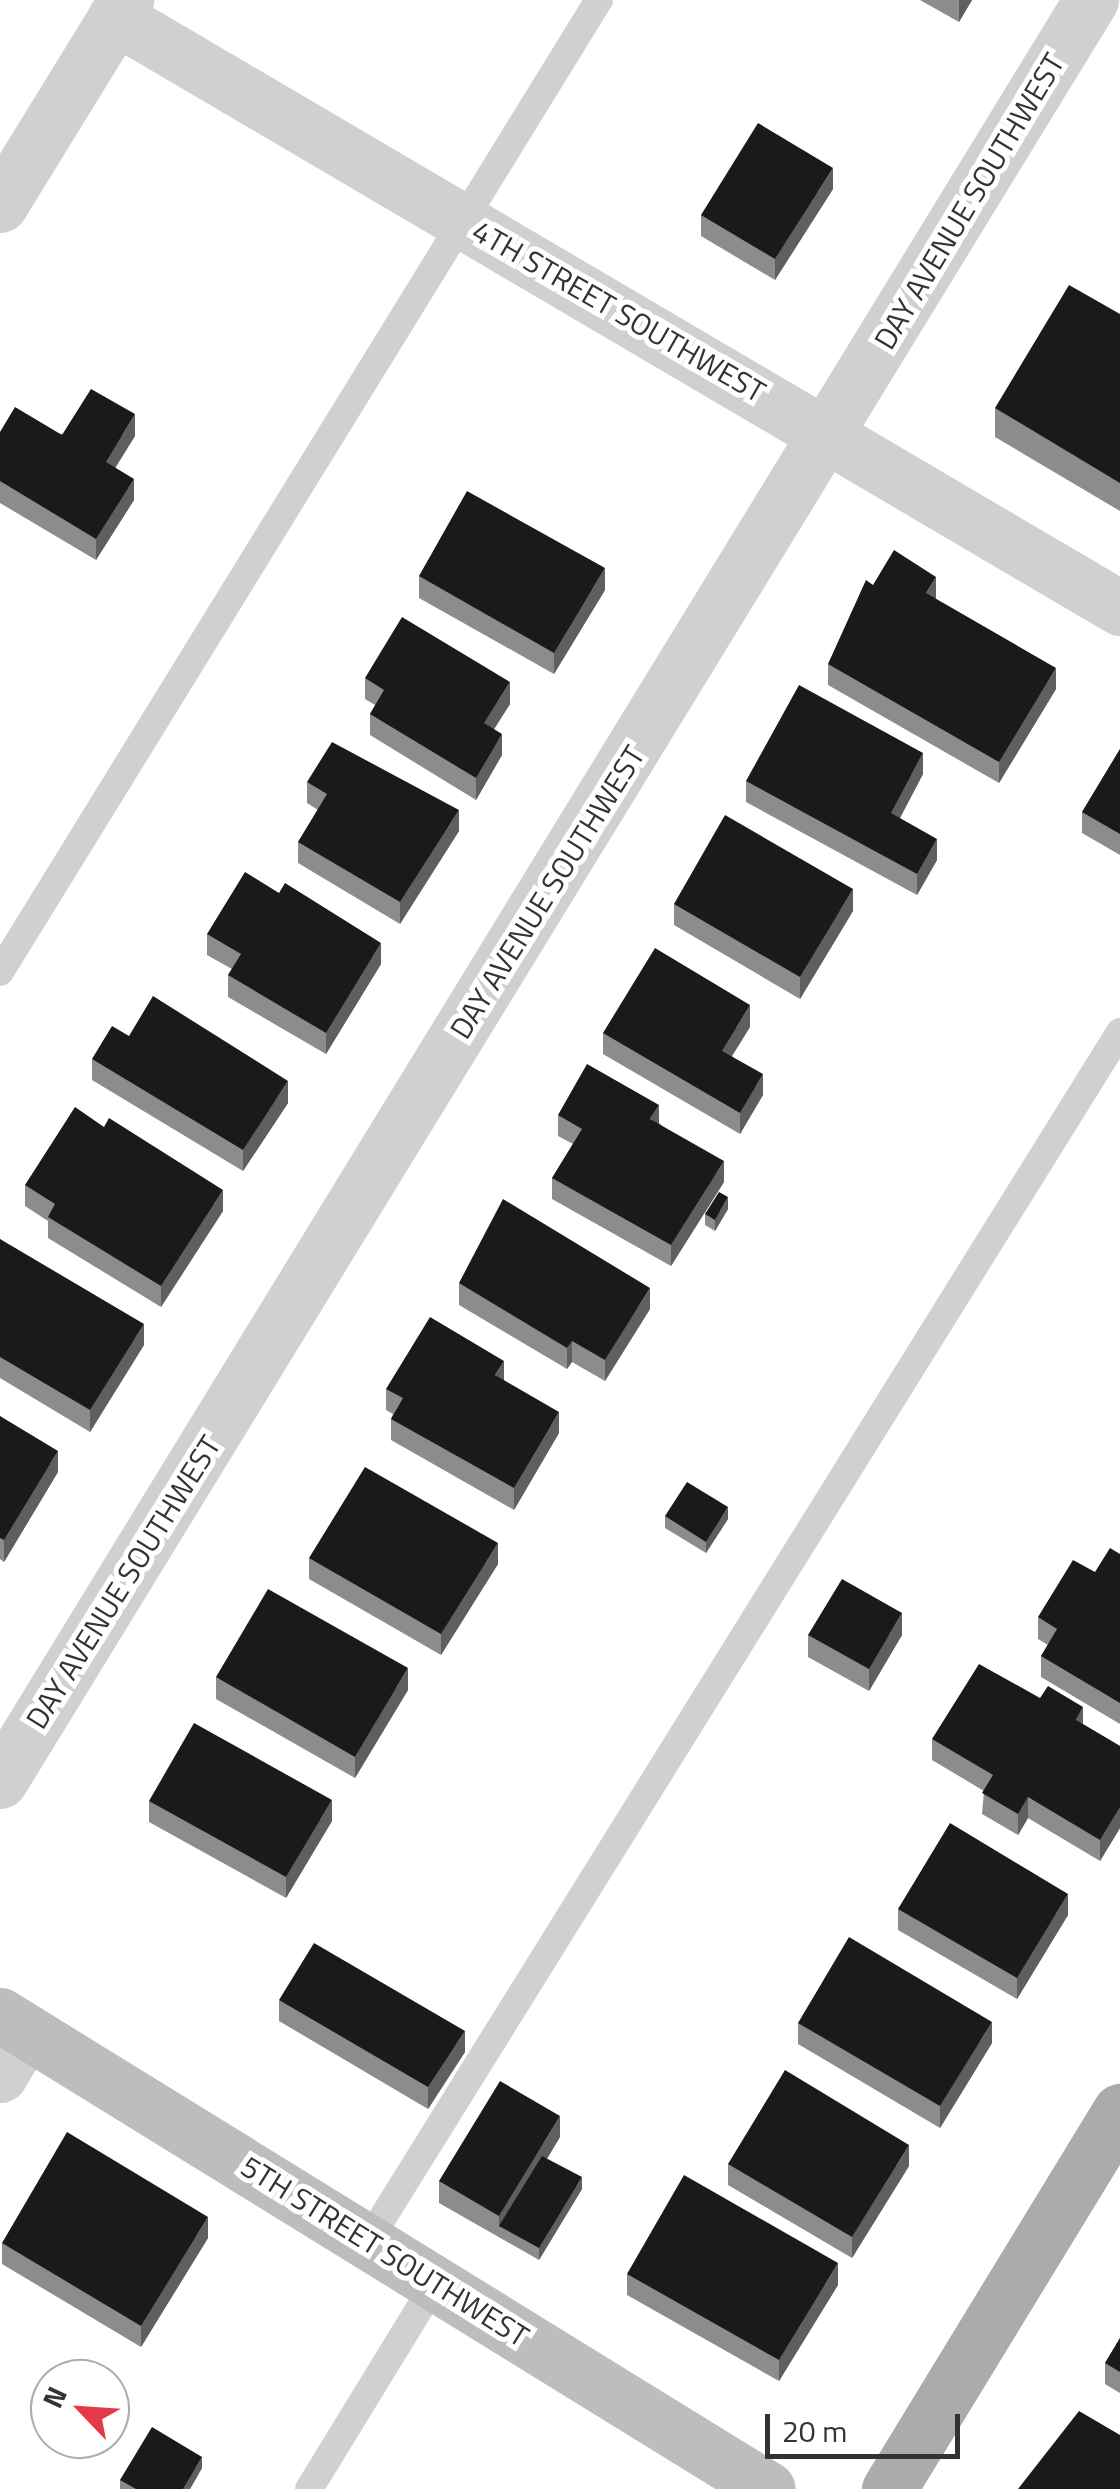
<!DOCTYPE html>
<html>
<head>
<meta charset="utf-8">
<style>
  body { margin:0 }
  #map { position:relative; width:1120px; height:2489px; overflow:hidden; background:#fff; font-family:"Titillium Web",sans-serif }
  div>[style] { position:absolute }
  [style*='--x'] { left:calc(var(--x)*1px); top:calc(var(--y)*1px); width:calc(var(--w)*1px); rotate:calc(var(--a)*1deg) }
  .lane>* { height:28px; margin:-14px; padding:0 14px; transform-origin:14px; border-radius:14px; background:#d0d0d0 }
  .street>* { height:55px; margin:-27.5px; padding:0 27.5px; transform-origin:27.5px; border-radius:27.5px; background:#d0d0d0 }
  .secondary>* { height:55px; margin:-27.5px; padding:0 27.5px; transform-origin:27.5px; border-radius:27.5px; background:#bdbdbd }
  .primary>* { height:55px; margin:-27.5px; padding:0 27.5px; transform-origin:27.5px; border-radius:27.5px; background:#ababab }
  .wall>* { inset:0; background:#8c8c8c }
  .shaded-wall>* { inset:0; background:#5f5f5f }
  .building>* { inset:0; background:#1a1a1a }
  span { translate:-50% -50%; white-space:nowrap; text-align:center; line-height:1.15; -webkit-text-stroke:10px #fff; paint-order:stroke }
  .street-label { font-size:30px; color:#333 }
  .north { position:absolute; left:30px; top:2359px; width:100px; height:100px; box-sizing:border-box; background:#fff; border:2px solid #adadad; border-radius:50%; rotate:295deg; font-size:28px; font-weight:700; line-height:40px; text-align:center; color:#333 }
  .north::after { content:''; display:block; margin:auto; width:35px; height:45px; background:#e63946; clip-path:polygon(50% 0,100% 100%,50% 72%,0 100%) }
  .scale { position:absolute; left:765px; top:2414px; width:195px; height:45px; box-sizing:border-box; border:5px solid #333; border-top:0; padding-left:12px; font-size:30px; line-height:35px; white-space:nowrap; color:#333; -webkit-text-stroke:8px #fff; paint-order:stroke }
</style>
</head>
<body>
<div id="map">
  <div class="lane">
    <i style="--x:0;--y:972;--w:1142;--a:-58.36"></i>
    <i style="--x:368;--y:2241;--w:1424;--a:-58.12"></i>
    <i style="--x:309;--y:2489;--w:243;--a:-58.5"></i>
  </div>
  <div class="street">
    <i style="--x:115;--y:17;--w:1166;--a:30.46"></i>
    <i style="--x:0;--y:205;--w:241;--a:-58.4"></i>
    <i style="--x:0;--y:1781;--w:2089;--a:-58.51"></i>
    <i style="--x:0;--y:2075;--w:51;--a:-59.4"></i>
  </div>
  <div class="secondary">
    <i style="--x:0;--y:2015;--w:902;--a:31.68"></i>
  </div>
  <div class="primary">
    <i style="--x:889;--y:2489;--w:443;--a:-58.6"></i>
  </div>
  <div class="wall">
    <i style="clip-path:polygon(920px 0,972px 0,959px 22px)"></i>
    <i style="clip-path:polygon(833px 189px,775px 280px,701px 236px,701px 215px)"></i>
    <i style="clip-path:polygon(1120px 314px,1120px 511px,995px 437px,995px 408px)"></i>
    <i style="clip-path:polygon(0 432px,135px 436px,115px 467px,134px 500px,96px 560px,0 503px)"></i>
    <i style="clip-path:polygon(419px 576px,605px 590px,554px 674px,419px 598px)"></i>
    <i style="clip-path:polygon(873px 585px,936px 599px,1056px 689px,999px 783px,828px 685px,828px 664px)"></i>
    <i style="clip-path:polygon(365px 678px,510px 704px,494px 729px,502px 755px,476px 800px,370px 735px,370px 714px,375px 705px,365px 699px)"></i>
    <i style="clip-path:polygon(1120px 749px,1120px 855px,1082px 833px,1082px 812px)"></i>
    <i style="clip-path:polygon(923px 774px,900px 818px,937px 860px,917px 895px,746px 802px,746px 781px)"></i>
    <i style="clip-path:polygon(307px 782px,459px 831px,400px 924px,298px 863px,298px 842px,318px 810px,307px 803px)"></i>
    <i style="clip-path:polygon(279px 893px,381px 964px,326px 1054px,228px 997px,228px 975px,232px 969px,207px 955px,207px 934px)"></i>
    <i style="clip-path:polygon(674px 904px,853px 911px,800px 999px,674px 925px)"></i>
    <i style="clip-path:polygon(750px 1027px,732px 1056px,763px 1095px,740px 1134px,603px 1054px,603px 1033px)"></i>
    <i style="clip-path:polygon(129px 1036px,288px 1103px,243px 1171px,92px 1080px,92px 1059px)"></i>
    <i style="clip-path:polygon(558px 1115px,659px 1123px,724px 1182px,671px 1266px,552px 1199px,552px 1178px,573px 1144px,558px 1136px)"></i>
    <i style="clip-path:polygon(104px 1127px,223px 1211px,161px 1307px,48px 1238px,48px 1221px,25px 1206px,25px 1185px)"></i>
    <i style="clip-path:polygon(728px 1209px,715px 1231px,705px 1225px,705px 1214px)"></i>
    <i style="clip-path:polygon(0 1239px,144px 1345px,90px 1432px,0 1378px)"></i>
    <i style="clip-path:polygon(459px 1283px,650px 1309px,605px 1381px,572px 1362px,567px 1369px,459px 1305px)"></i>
    <i style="clip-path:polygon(504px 1380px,559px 1433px,514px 1510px,391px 1440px,391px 1419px,393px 1414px,386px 1410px,386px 1389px)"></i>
    <i style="clip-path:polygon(0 1416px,58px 1472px,4px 1562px,0 1559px)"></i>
    <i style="clip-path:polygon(665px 1516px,728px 1519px,706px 1553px,665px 1528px)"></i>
    <i style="clip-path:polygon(1120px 1554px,1120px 1724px,1041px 1677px,1041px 1656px,1048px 1645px,1038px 1639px,1038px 1617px)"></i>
    <i style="clip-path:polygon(309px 1558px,498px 1564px,441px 1655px,309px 1579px)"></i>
    <i style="clip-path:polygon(808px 1635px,902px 1635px,869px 1691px,808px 1657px)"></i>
    <i style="clip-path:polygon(216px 1677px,408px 1690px,355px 1778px,216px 1699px)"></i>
    <i style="clip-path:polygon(1083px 1724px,1120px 1746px,1120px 1828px,1100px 1861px,1028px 1818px,1018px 1835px,982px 1814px,984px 1791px,932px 1760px,932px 1739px)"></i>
    <i style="clip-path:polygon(149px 1801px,332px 1821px,286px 1898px,149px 1822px)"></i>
    <i style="clip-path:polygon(898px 1909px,1068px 1915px,1017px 1999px,898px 1930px)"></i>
    <i style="clip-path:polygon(279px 2000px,465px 2052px,428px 2109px,279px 2021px)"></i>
    <i style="clip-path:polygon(798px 2023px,992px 2043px,940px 2128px,798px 2044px)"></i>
    <i style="clip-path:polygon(560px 2137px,547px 2159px,582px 2189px,539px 2260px,439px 2203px,439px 2181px)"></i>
    <i style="clip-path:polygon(728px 2164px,909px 2166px,852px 2258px,728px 2185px)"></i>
    <i style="clip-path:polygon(208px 2238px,141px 2347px,2px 2264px,2px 2243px)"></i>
    <i style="clip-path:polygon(627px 2274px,838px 2285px,779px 2381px,627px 2295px)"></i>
    <i style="clip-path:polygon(1120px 2338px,1120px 2393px,1105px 2384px,1105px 2363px)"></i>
    <i style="clip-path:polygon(202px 2468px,190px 2489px,120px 2489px,120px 2480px)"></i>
  </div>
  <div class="shaded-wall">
    <i style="clip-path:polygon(959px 0,972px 0,959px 22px)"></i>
    <i style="clip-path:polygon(833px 168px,833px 189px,775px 280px,775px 259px)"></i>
    <i style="clip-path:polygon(135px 414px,135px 436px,106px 483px,106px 462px)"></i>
    <i style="clip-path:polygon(134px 479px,134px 500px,96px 560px,96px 539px)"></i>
    <i style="clip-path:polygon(605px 568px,605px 590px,554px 674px,554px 653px)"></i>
    <i style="clip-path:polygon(936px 577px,936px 598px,926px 614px,926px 593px)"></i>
    <i style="clip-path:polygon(1056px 668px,1056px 689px,999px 783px,999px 762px)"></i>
    <i style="clip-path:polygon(510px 682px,510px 704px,484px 745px,484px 723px)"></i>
    <i style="clip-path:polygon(502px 734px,502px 755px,476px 800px,476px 778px)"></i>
    <i style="clip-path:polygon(923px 753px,923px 774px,891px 835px,891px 813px)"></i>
    <i style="clip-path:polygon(459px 810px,459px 831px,400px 924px,400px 902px)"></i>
    <i style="clip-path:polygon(937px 839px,937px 860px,917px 895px,917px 874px)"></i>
    <i style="clip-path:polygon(853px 889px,853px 911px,800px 999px,800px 977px)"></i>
    <i style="clip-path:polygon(381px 943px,381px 964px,326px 1054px,326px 1033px)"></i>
    <i style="clip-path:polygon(750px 1005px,750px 1027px,722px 1072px,722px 1051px)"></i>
    <i style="clip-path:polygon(763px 1074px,763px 1095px,740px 1134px,740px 1113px)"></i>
    <i style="clip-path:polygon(288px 1081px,288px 1103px,243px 1171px,243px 1150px)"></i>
    <i style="clip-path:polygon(659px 1105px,659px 1127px,650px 1119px)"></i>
    <i style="clip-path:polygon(724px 1161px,724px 1182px,671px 1266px,671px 1245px)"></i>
    <i style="clip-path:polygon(223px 1190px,223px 1211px,161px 1307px,161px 1286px)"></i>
    <i style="clip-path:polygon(728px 1197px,728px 1209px,715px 1231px,715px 1220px)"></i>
    <i style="clip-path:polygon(650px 1288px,650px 1309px,605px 1381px,605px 1360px)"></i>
    <i style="clip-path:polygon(144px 1324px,144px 1345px,90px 1432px,90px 1410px)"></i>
    <i style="clip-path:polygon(572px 1341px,572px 1362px,567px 1369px,567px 1348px)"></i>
    <i style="clip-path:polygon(504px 1361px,504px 1382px,495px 1375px)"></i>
    <i style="clip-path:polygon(559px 1412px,559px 1433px,514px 1510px,514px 1488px)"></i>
    <i style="clip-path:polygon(58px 1451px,58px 1472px,4px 1562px,4px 1540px)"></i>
    <i style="clip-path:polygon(728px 1507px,728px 1519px,706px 1553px,706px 1542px)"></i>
    <i style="clip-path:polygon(498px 1543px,498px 1564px,441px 1655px,441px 1634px)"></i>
    <i style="clip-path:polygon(902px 1613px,902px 1635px,869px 1691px,869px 1669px)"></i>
    <i style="clip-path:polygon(408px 1668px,408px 1690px,355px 1778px,355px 1757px)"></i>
    <i style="clip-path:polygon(1083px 1707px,1083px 1728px,1076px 1720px)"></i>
    <i style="clip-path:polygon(1028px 1797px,1028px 1818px,1018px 1835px,1018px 1814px)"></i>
    <i style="clip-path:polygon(332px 1800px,332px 1821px,286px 1898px,286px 1877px)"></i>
    <i style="clip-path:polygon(1120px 1807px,1120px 1828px,1100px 1861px,1100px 1840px)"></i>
    <i style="clip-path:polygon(1068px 1894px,1068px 1915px,1017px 1999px,1017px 1978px)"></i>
    <i style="clip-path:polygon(992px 2022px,992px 2043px,940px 2128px,940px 2106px)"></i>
    <i style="clip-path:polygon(465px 2031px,465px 2052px,428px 2109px,428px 2087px)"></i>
    <i style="clip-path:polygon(560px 2116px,560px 2137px,504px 2229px,499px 2226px,499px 2237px,499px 2216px)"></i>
    <i style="clip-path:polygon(909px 2145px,909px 2166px,852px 2258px,852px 2237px)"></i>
    <i style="clip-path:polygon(582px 2177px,582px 2189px,539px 2260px,539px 2248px)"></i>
    <i style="clip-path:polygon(208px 2217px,208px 2238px,141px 2347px,141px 2326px)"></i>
    <i style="clip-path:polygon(838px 2263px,838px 2285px,779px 2381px,779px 2360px)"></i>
    <i style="clip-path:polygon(202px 2457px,202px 2468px,190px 2489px,183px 2489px)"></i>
  </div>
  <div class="building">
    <i style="clip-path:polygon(758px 123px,833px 168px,775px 259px,701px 215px)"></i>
    <i style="clip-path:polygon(1069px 285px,1120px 314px,1120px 483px,995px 408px)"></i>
    <i style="clip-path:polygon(91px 389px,135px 414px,106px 462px,134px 479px,96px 539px,0 481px,0 432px,15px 407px,62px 435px)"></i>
    <i style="clip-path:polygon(467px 491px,605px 568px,554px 653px,419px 576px)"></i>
    <i style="clip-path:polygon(894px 550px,936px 577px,926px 593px,1056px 668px,999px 762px,828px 664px,866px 580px,873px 585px)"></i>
    <i style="clip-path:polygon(402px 617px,510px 682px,484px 723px,502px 734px,476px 778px,370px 714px,384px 690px,365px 678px)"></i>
    <i style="clip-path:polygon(799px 685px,923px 753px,891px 813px,937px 839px,917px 874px,746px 781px)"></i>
    <i style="clip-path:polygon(332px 742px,459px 810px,400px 902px,298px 842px,327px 794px,307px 782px)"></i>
    <i style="clip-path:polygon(1120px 749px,1120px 834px,1082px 812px)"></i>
    <i style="clip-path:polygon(725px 815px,853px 889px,800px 977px,674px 904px)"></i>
    <i style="clip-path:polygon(245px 872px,279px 893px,285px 883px,381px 943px,326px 1033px,228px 975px,241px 954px,207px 934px)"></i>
    <i style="clip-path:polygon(655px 948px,750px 1005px,722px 1051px,763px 1074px,740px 1113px,603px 1033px)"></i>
    <i style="clip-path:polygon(153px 996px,288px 1081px,243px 1150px,92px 1059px,112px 1026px,129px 1036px)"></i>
    <i style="clip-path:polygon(587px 1064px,659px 1105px,650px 1119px,724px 1161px,671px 1245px,552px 1178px,582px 1129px,558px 1115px)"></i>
    <i style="clip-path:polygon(75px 1107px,104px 1127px,109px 1118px,223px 1190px,161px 1286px,48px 1217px,55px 1204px,25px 1185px)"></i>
    <i style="clip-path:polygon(719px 1192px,728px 1197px,715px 1220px,705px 1214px)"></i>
    <i style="clip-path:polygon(503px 1199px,650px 1288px,605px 1360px,572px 1341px,567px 1348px,459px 1283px)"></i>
    <i style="clip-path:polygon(0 1239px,144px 1324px,90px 1410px,0 1357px)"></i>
    <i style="clip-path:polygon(430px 1317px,504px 1361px,495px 1375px,559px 1412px,514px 1488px,391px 1419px,403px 1398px,386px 1389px)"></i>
    <i style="clip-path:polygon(0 1416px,58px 1451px,4px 1540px,0 1538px)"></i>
    <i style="clip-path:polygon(365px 1467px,498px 1543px,441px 1634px,309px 1558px)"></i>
    <i style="clip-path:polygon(687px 1482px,728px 1507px,706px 1542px,665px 1516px)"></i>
    <i style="clip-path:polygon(1110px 1548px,1120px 1554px,1120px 1703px,1041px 1656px,1057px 1629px,1038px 1617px,1073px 1560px,1095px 1572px)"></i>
    <i style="clip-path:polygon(842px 1579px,902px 1613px,869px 1669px,808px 1635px)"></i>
    <i style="clip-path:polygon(268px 1589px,408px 1668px,355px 1757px,216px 1677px)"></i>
    <i style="clip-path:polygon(979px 1664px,1040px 1698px,1048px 1686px,1083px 1707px,1076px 1720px,1120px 1746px,1120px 1807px,1100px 1840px,1028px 1797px,1018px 1814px,982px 1793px,993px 1775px,932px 1739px)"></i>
    <i style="clip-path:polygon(194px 1723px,332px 1800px,286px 1877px,149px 1801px)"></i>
    <i style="clip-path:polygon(950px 1823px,1068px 1894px,1017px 1978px,898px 1909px)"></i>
    <i style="clip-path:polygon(849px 1937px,992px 2022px,940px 2106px,798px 2023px)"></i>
    <i style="clip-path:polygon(314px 1943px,465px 2031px,428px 2087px,279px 2000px)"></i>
    <i style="clip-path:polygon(785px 2070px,909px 2145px,852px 2237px,728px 2164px)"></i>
    <i style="clip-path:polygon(500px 2081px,560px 2116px,499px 2216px,439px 2181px)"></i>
    <i style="clip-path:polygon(67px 2132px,208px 2217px,141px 2326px,2px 2243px)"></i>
    <i style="clip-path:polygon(542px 2156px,582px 2177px,539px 2248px,499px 2226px)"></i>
    <i style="clip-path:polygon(684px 2175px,838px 2263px,779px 2360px,627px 2274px)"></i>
    <i style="clip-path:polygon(1120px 2338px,1120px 2372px,1105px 2363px)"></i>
    <i style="clip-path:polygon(1079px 2411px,1120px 2435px,1120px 2489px,1018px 2489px)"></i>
    <i style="clip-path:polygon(152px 2427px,202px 2457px,183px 2489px,136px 2489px,120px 2480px)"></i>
  </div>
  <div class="street-label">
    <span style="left:969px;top:201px;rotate:-59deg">DAY AVENUE SOUTHWEST</span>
    <span style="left:619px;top:311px;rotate:30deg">4TH STREET SOUTHWEST</span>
    <span style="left:547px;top:892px;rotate:-58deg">DAY AVENUE SOUTHWEST</span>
    <span style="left:123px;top:1582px;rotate:-58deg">DAY AVENUE SOUTHWEST</span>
    <span style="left:385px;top:2251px;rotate:32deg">5TH STREET SOUTHWEST</span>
  </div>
  <div class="north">N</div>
  <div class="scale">20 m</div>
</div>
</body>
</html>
